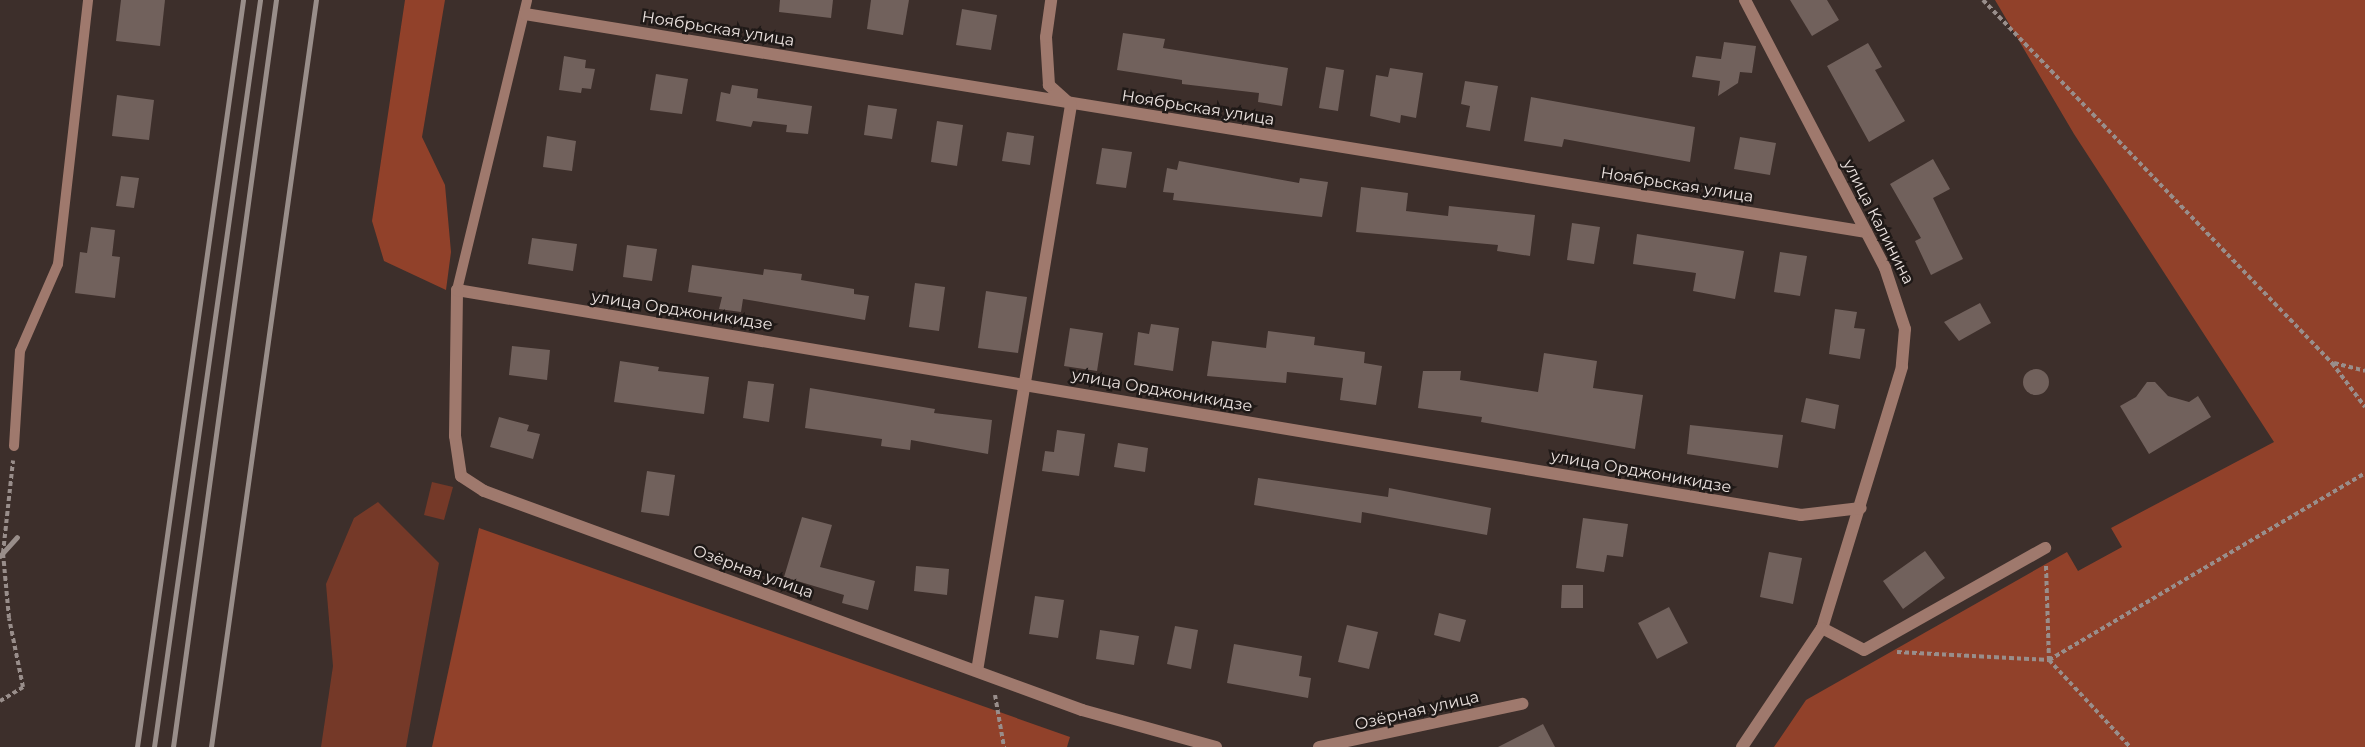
<!DOCTYPE html>
<html>
<head>
<meta charset="utf-8">
<style>
  body { margin:0 }
  #map { position:relative; width:2365px; height:747px; overflow:hidden; background:#3d2f2b; font-family:Montserrat,sans-serif }
  div>[style] { position:absolute }
  [style*='--x'] { left:calc(var(--x)*1px); top:calc(var(--y)*1px); width:calc(var(--w)*1px); rotate:calc(var(--a)*1deg) }
  .green>* { inset:0; background:#753928 }
  .forest>* { inset:0; background:#91412a }
  .building>* { inset:0; background:#71615c }
  .round { border-radius:50% }
  .path>* { height:4px; margin-top:-2px; transform-origin:0; background:repeating-linear-gradient(90deg,#998e8b 0 4.5px,transparent 0 7.5px) }
  .lane>* { height:10px; margin:-5px; padding:0 5px; transform-origin:5px; border-radius:5px; background:#9f796d }
  .street>* { height:12px; margin:-6px; padding:0 6px; transform-origin:6px; border-radius:6px; background:#9f796d }
  .rail>* { height:4.5px; margin:-2.25px; padding:0 2.25px; transform-origin:2.25px; border-radius:2.25px; background:#998e8a }
  span { translate:-50% -50%; white-space:nowrap; text-align:center; line-height:1.15; -webkit-text-stroke:5px #1f1917; paint-order:stroke }
  .street-label { font-size:16px; color:#ece3e0 }
</style>
</head>
<body>
<div id="map">
  <div class="green">
    <i style="clip-path:polygon(432px 482px,453px 487px,444px 520px,424px 515px)"></i>
    <i style="clip-path:polygon(378px 502px,439px 563px,406px 747px,321px 747px,333px 666px,326px 584px,354px 518px)"></i>
  </div>
  <div class="forest">
    <i style="clip-path:polygon(405px 0,445px 0,422px 137px,445px 185px,451px 252px,446px 290px,384px 261px,372px 221px)"></i>
    <i style="clip-path:polygon(1995px 0,2365px 0,2365px 747px,1774px 747px,1806px 700px,2067px 552px,2078px 571px,2122px 547px,2111px 528px,2274px 442px,2074px 134px)"></i>
    <i style="clip-path:polygon(479px 528px,1070px 737px,1067px 747px,432px 747px)"></i>
  </div>
  <div class="building">
    <i style="clip-path:polygon(121px 0,165px 0,160px 46px,116px 41px)"></i>
    <i style="clip-path:polygon(780px 0,833px 0,831px 18px,779px 12px)"></i>
    <i style="clip-path:polygon(871px 0,909px 0,903px 35px,867px 29px)"></i>
    <i style="clip-path:polygon(1790px 0,1827px 0,1839px 20px,1812px 36px)"></i>
    <i style="clip-path:polygon(962px 9px,997px 15px,991px 50px,956px 45px)"></i>
    <i style="clip-path:polygon(1123px 33px,1165px 39px,1163px 48px,1288px 68px,1282px 106px,1258px 102px,1259px 93px,1182px 84px,1182px 80px,1117px 70px)"></i>
    <i style="clip-path:polygon(1724px 42px,1756px 46px,1752px 73px,1740px 72px,1738px 83px,1718px 96px,1720px 81px,1692px 77px,1696px 56px,1721px 59px)"></i>
    <i style="clip-path:polygon(1868px 43px,1882px 67px,1875px 70px,1905px 121px,1869px 142px,1827px 66px)"></i>
    <i style="clip-path:polygon(564px 56px,586px 60px,585px 68px,595px 69px,591px 89px,582px 88px,581px 93px,559px 90px)"></i>
    <i style="clip-path:polygon(1326px 67px,1344px 70px,1338px 111px,1319px 108px)"></i>
    <i style="clip-path:polygon(1390px 68px,1423px 73px,1416px 118px,1401px 115px,1400px 123px,1370px 116px,1376px 75px,1388px 77px)"></i>
    <i style="clip-path:polygon(656px 74px,688px 79px,682px 114px,650px 110px)"></i>
    <i style="clip-path:polygon(1465px 81px,1498px 86px,1490px 131px,1466px 127px,1470px 106px,1461px 104px)"></i>
    <i style="clip-path:polygon(732px 85px,758px 89px,757px 98px,812px 106px,808px 134px,786px 132px,787px 125px,753px 121px,751px 127px,716px 121px,721px 92px,730px 94px)"></i>
    <i style="clip-path:polygon(117px 95px,154px 100px,149px 140px,112px 136px)"></i>
    <i style="clip-path:polygon(1531px 97px,1695px 127px,1690px 162px,1564px 139px,1562px 147px,1524px 141px)"></i>
    <i style="clip-path:polygon(868px 105px,897px 109px,892px 139px,864px 135px)"></i>
    <i style="clip-path:polygon(937px 121px,963px 125px,957px 166px,931px 162px)"></i>
    <i style="clip-path:polygon(1007px 132px,1034px 136px,1030px 165px,1002px 161px)"></i>
    <i style="clip-path:polygon(547px 136px,576px 141px,572px 171px,543px 167px)"></i>
    <i style="clip-path:polygon(1740px 137px,1776px 143px,1770px 175px,1734px 169px)"></i>
    <i style="clip-path:polygon(1102px 148px,1132px 152px,1126px 188px,1096px 184px)"></i>
    <i style="clip-path:polygon(1933px 159px,1950px 189px,1933px 198px,1963px 259px,1931px 275px,1915px 241px,1921px 238px,1890px 184px)"></i>
    <i style="clip-path:polygon(1179px 161px,1299px 183px,1300px 178px,1328px 182px,1322px 217px,1173px 200px,1174px 193px,1163px 192px,1167px 168px,1177px 170px)"></i>
    <i style="clip-path:polygon(121px 176px,139px 178px,134px 208px,116px 206px)"></i>
    <i style="clip-path:polygon(1361px 187px,1408px 193px,1406px 211px,1448px 216px,1449px 206px,1535px 215px,1530px 256px,1497px 251px,1498px 245px,1356px 232px)"></i>
    <i style="clip-path:polygon(1572px 223px,1600px 227px,1594px 264px,1567px 260px)"></i>
    <i style="clip-path:polygon(91px 227px,115px 230px,112px 256px,120px 257px,115px 298px,75px 293px,80px 252px,87px 253px)"></i>
    <i style="clip-path:polygon(1637px 234px,1744px 251px,1735px 299px,1693px 291px,1696px 273px,1633px 264px)"></i>
    <i style="clip-path:polygon(532px 238px,577px 244px,573px 271px,528px 264px)"></i>
    <i style="clip-path:polygon(627px 245px,657px 249px,652px 281px,623px 277px)"></i>
    <i style="clip-path:polygon(1780px 252px,1807px 256px,1800px 296px,1774px 292px)"></i>
    <i style="clip-path:polygon(692px 265px,763px 275px,764px 269px,802px 274px,801px 280px,854px 289px,854px 294px,869px 296px,865px 320px,743px 299px,741px 312px,719px 309px,722px 297px,688px 292px)"></i>
    <i style="clip-path:polygon(915px 283px,945px 287px,939px 331px,909px 327px)"></i>
    <i style="clip-path:polygon(986px 291px,1027px 297px,1018px 353px,978px 348px)"></i>
    <i style="clip-path:polygon(1980px 303px,1991px 323px,1959px 341px,1944px 322px)"></i>
    <i style="clip-path:polygon(1835px 309px,1857px 312px,1854px 328px,1865px 329px,1860px 359px,1829px 354px)"></i>
    <i style="clip-path:polygon(1151px 324px,1179px 328px,1173px 371px,1134px 365px,1138px 332px,1149px 334px)"></i>
    <i style="clip-path:polygon(1070px 328px,1103px 333px,1097px 371px,1064px 366px)"></i>
    <i style="clip-path:polygon(1268px 331px,1315px 337px,1314px 345px,1365px 352px,1364px 363px,1382px 366px,1376px 405px,1340px 400px,1343px 378px,1287px 372px,1286px 383px,1207px 376px,1212px 341px,1266px 348px)"></i>
    <i style="clip-path:polygon(512px 346px,550px 350px,547px 380px,509px 375px)"></i>
    <i style="clip-path:polygon(1544px 353px,1597px 361px,1593px 388px,1643px 395px,1635px 449px,1481px 422px,1482px 417px,1418px 408px,1423px 371px,1461px 371px,1460px 380px,1538px 392px)"></i>
    <i style="clip-path:polygon(620px 361px,659px 367px,658px 371px,709px 377px,704px 414px,614px 402px)"></i>
    <i class="round" style="left:2023px;top:369px;width:26px;height:26px"></i>
    <i style="clip-path:polygon(748px 381px,774px 384px,769px 422px,743px 418px)"></i>
    <i style="clip-path:polygon(2147px 382px,2155px 382px,2168px 396px,2189px 402px,2198px 396px,2211px 417px,2149px 454px,2120px 406px,2136px 397px)"></i>
    <i style="clip-path:polygon(810px 388px,935px 409px,934px 413px,992px 420px,988px 454px,911px 440px,910px 450px,881px 446px,882px 439px,805px 428px)"></i>
    <i style="clip-path:polygon(1806px 398px,1839px 405px,1835px 429px,1801px 422px)"></i>
    <i style="clip-path:polygon(499px 417px,529px 425px,527px 431px,540px 434px,533px 459px,490px 447px)"></i>
    <i style="clip-path:polygon(1690px 425px,1783px 435px,1778px 468px,1687px 454px)"></i>
    <i style="clip-path:polygon(1057px 430px,1085px 434px,1079px 476px,1042px 471px,1045px 451px,1054px 452px)"></i>
    <i style="clip-path:polygon(1118px 443px,1148px 448px,1145px 472px,1114px 467px)"></i>
    <i style="clip-path:polygon(647px 471px,675px 475px,669px 516px,641px 512px)"></i>
    <i style="clip-path:polygon(1258px 478px,1388px 497px,1389px 488px,1491px 508px,1487px 535px,1362px 512px,1361px 523px,1254px 505px)"></i>
    <i style="clip-path:polygon(802px 517px,832px 525px,820px 567px,875px 581px,868px 610px,842px 603px,844px 595px,784px 577px)"></i>
    <i style="clip-path:polygon(1583px 518px,1628px 524px,1623px 557px,1607px 555px,1604px 572px,1576px 568px)"></i>
    <i style="clip-path:polygon(1925px 551px,1945px 578px,1903px 609px,1883px 581px)"></i>
    <i style="clip-path:polygon(1769px 552px,1802px 558px,1793px 604px,1760px 597px)"></i>
    <i style="clip-path:polygon(916px 566px,949px 569px,947px 595px,914px 591px)"></i>
    <i style="clip-path:polygon(1562px 585px,1583px 585px,1583px 608px,1561px 608px)"></i>
    <i style="clip-path:polygon(1035px 596px,1064px 600px,1058px 638px,1029px 634px)"></i>
    <i style="clip-path:polygon(1669px 607px,1688px 643px,1657px 659px,1638px 623px)"></i>
    <i style="clip-path:polygon(1439px 613px,1466px 620px,1460px 642px,1434px 635px)"></i>
    <i style="clip-path:polygon(1347px 625px,1378px 632px,1369px 669px,1338px 662px)"></i>
    <i style="clip-path:polygon(1175px 626px,1198px 630px,1191px 669px,1167px 664px)"></i>
    <i style="clip-path:polygon(1100px 630px,1139px 636px,1134px 665px,1096px 659px)"></i>
    <i style="clip-path:polygon(1234px 644px,1302px 656px,1299px 676px,1311px 678px,1308px 698px,1227px 683px)"></i>
    <i style="clip-path:polygon(1543px 724px,1555px 747px,1498px 747px)"></i>
  </div>
  <div class="path">
    <i style="--x:1983;--y:0;--w:504;--a:46.13"></i>
    <i style="--x:2332;--y:363;--w:55;--a:53.1"></i>
    <i style="--x:2334;--y:363;--w:32;--a:14"></i>
    <i style="--x:2046;--y:566;--w:94;--a:88.2"></i>
    <i style="--x:2049;--y:660;--w:119;--a:47"></i>
    <i style="--x:1897;--y:652;--w:152;--a:3"></i>
    <i style="--x:2049;--y:660;--w:367;--a:-30.6"></i>
    <i style="--x:995;--y:695;--w:53;--a:80.2"></i>
    <i style="--x:0;--y:701;--w:27;--a:-31"></i>
    <i style="--x:23;--y:687;--w:70;--a:-101.5"></i>
    <i style="--x:9;--y:618;--w:65;--a:-95.3"></i>
    <i style="--x:3;--y:553;--w:93;--a:-83.8"></i>
  </div>
  <div class="lane">
    <i style="--x:457;--y:290;--w:298;--a:-76.4"></i>
    <i style="--x:14;--y:446;--w:95;--a:-86.4"></i>
    <i style="--x:20;--y:351;--w:95;--a:-66.4"></i>
    <i style="--x:58;--y:264;--w:266;--a:-83.5"></i>
  </div>
  <div class="street">
    <i style="--x:1745;--y:0;--w:302;--a:62.4"></i>
    <i style="--x:1885;--y:268;--w:64;--a:71.8"></i>
    <i style="--x:1905;--y:329;--w:38;--a:95"></i>
    <i style="--x:1902;--y:367;--w:273;--a:107"></i>
    <i style="--x:1822;--y:628;--w:47;--a:27.6"></i>
    <i style="--x:1864;--y:650;--w:208;--a:-29.4"></i>
    <i style="--x:525;--y:14;--w:1359;--a:9.23"></i>
    <i style="--x:977;--y:671;--w:574;--a:-80.57"></i>
    <i style="--x:1071;--y:105;--w:30;--a:-138"></i>
    <i style="--x:1049;--y:85;--w:48;--a:-93.6"></i>
    <i style="--x:1046;--y:37;--w:37;--a:-82"></i>
    <i style="--x:1216;--y:747;--w:139;--a:-164.6"></i>
    <i style="--x:1082;--y:710;--w:637;--a:-159.89"></i>
    <i style="--x:484;--y:491;--w:27;--a:-147"></i>
    <i style="--x:461;--y:476;--w:40;--a:-98.5"></i>
    <i style="--x:455;--y:436;--w:146;--a:-89.2"></i>
    <i style="--x:457;--y:290;--w:1363;--a:9.5"></i>
    <i style="--x:1801;--y:515;--w:60;--a:-6.7"></i>
    <i style="--x:1319;--y:747;--w:208;--a:-12"></i>
    <i style="--x:1742;--y:747;--w:143;--a:-56.1"></i>
  </div>
  <div class="rail">
    <i style="--x:0;--y:556;--w:25;--a:-48"></i>
    <i style="--x:137;--y:747;--w:754;--a:-81.92"></i>
    <i style="--x:154;--y:747;--w:754;--a:-81.92"></i>
    <i style="--x:173;--y:747;--w:754;--a:-82.15"></i>
    <i style="--x:211;--y:747;--w:754;--a:-82"></i>
  </div>
  <div class="street-label">
    <span style="left:718px;top:29px;rotate:9deg">Ноябрьская улица</span>
    <span style="left:1198px;top:108px;rotate:9deg">Ноябрьская улица</span>
    <span style="left:1677px;top:185px;rotate:9deg">Ноябрьская улица</span>
    <span style="left:1878px;top:222px;rotate:63deg">улица Калинина</span>
    <span style="left:682px;top:311px;rotate:9deg">улица Орджоникидзе</span>
    <span style="left:1162px;top:391px;rotate:10deg">улица Орджоникидзе</span>
    <span style="left:1641px;top:472px;rotate:10deg">улица Орджоникидзе</span>
    <span style="left:753px;top:572px;rotate:20deg">Озёрная улица</span>
    <span style="left:1417px;top:711px;rotate:-13deg">Озёрная улица</span>
  </div>
</div>
</body>
</html>
